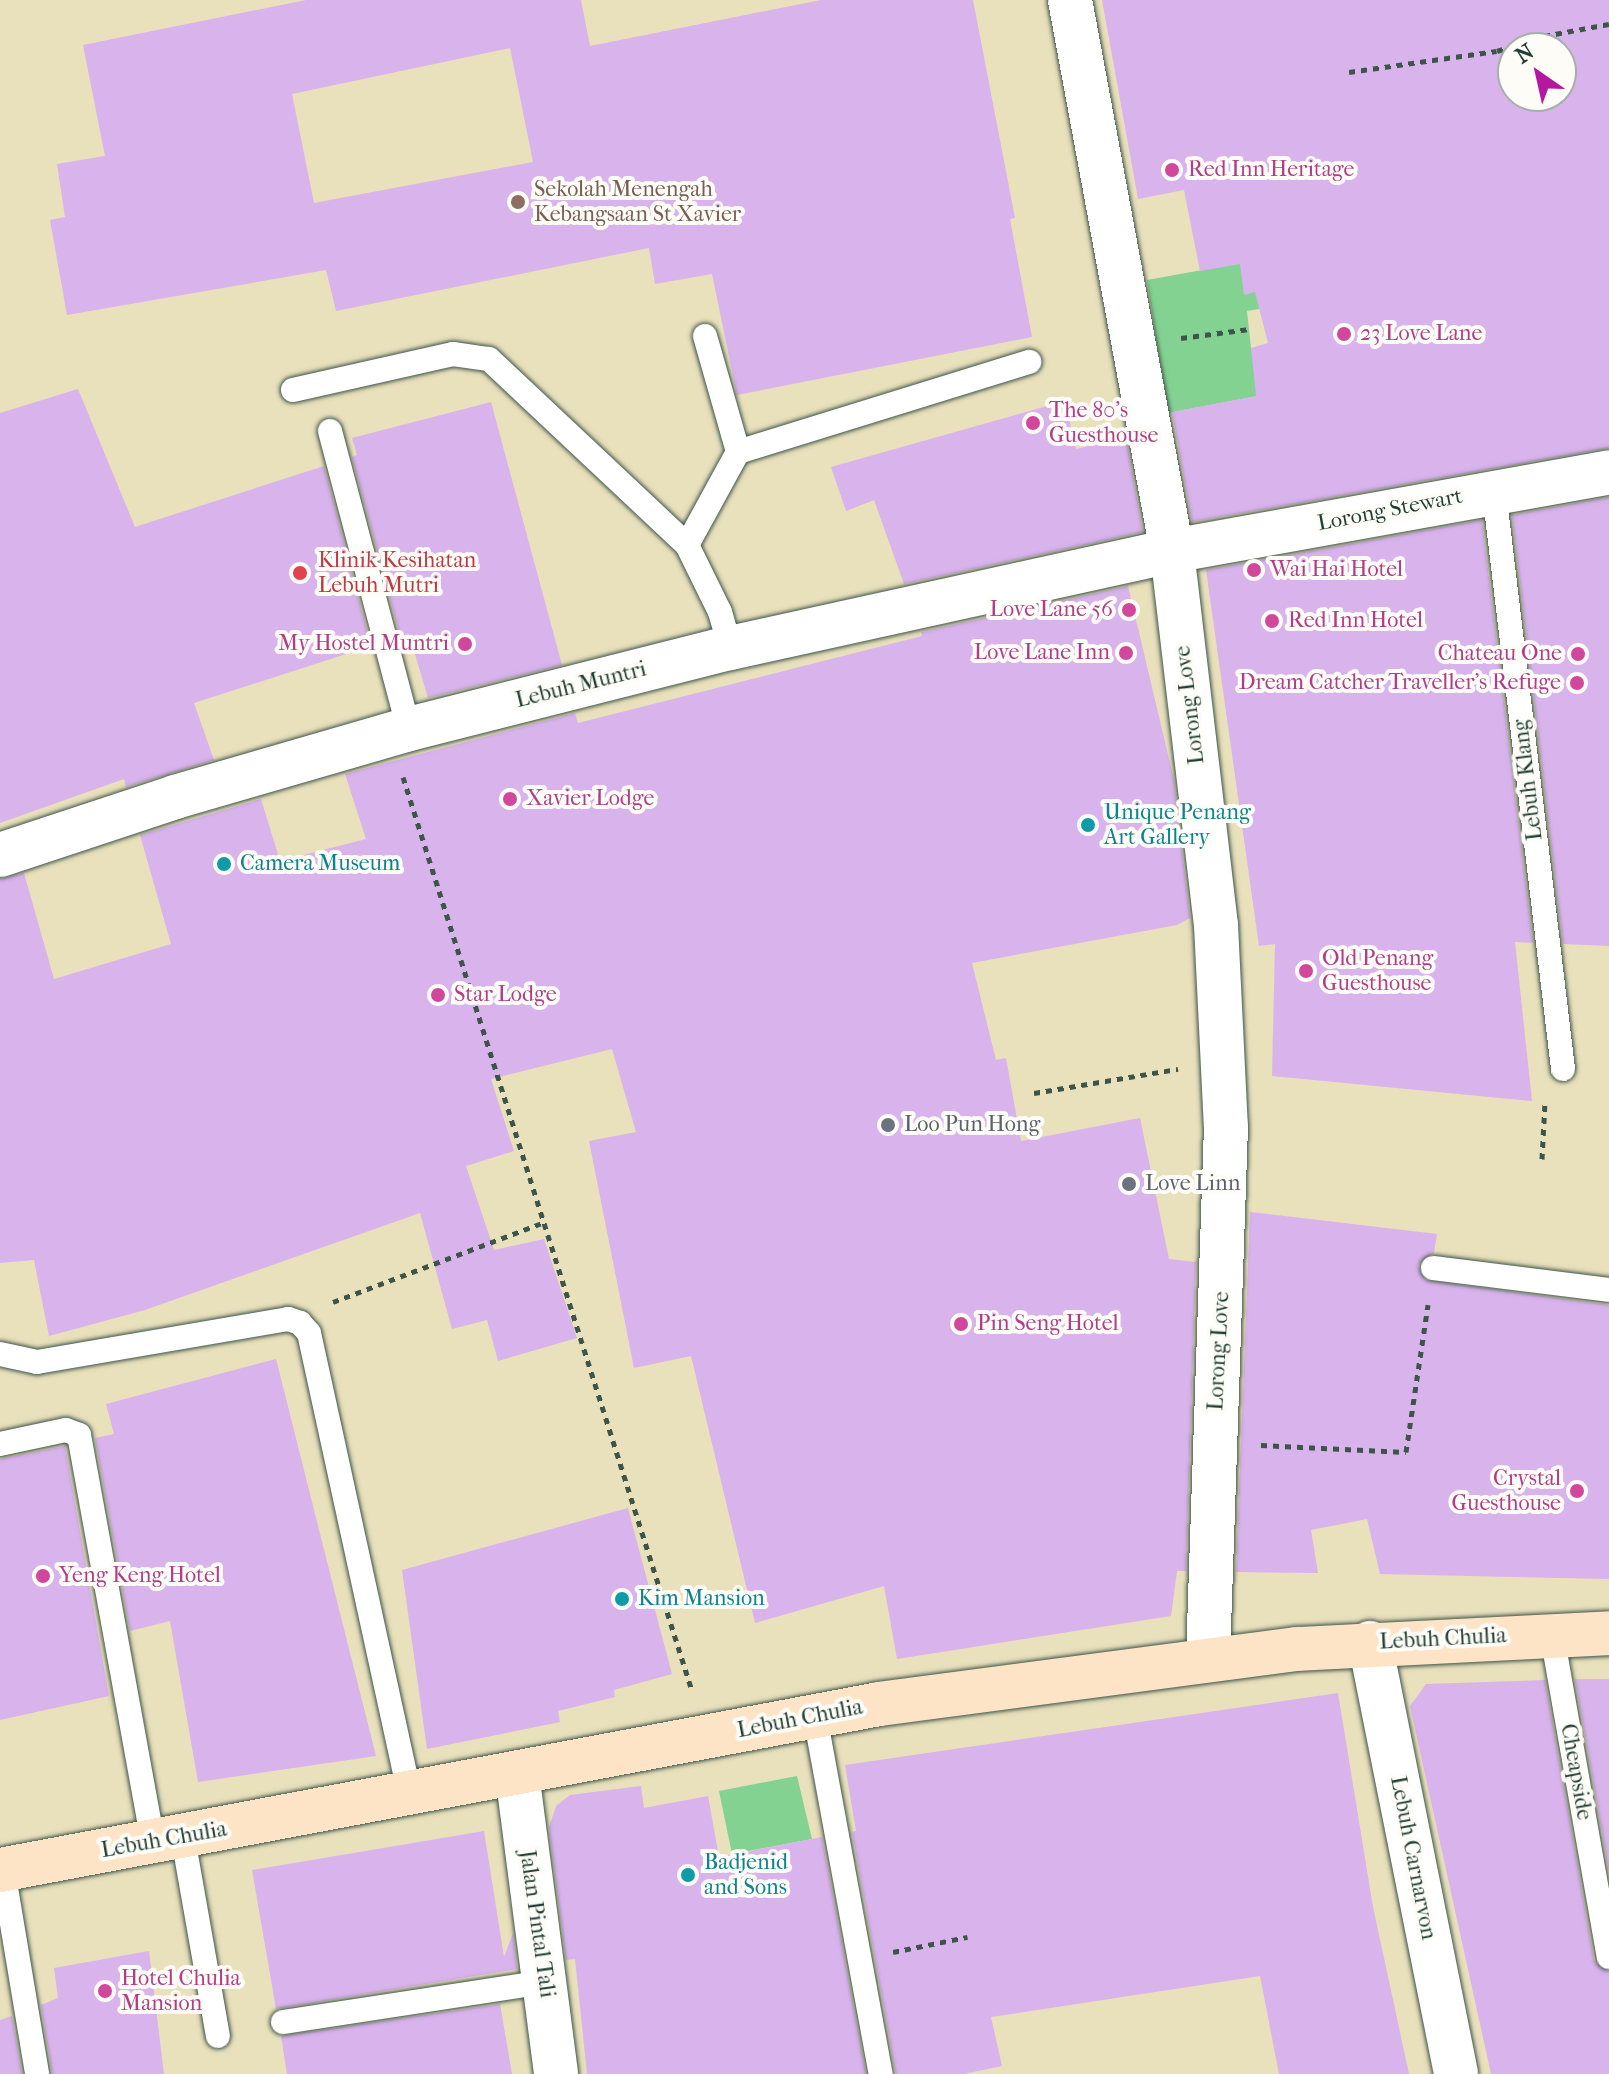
<!DOCTYPE html>
<html>
<head>
<meta charset="utf-8">
<style>
  body { margin:0 }
  #map { position:relative; width:1609px; height:2074px; overflow:hidden; background:#e9e0bc; font-family:"IM FELL French Canon",serif }
  div>[style] { position:absolute }
  [style*='--x'] { left:calc(var(--x)*1px); top:calc(var(--y)*1px); width:calc(var(--w)*1px); rotate:calc(var(--a)*1deg) }
  .green>* { inset:0; background:#83d292 }
  .building>* { inset:0; background:#d9b3ec }
  .path>* { height:5px; margin-top:-2.5px; transform-origin:0; background:repeating-linear-gradient(90deg,#3d5548 0 6px,transparent 0 12px) }
  .roads { filter:drop-shadow(0 0 2px #3d5548) drop-shadow(0 0 2px #3d5548) }
  .service>* { height:24px; margin:-12px; padding:0 12px; transform-origin:12px; border-radius:12px; background:#fff }
  .minor>* { height:44px; margin:-22px; padding:0 22px; transform-origin:22px; border-radius:22px; background:#fff }
  .secondary>* { height:44px; margin:-22px; padding:0 22px; transform-origin:22px; border-radius:22px; background:#fee4c6 }
  .dots>* { width:22px; height:22px; translate:-50% -50%; box-sizing:border-box; border:4px solid #fdfcf7; border-radius:50% }
  span { translate:-50% -50%; white-space:nowrap; text-align:center; line-height:1.15; -webkit-text-stroke:8px #fdfcf7; paint-order:stroke }
  .hotel-label { font-size:22px; color:#b23c85 }
  .left { translate:0 -50%; text-align:left }
  .right { translate:-100% -50%; text-align:right }
  .education-label { font-size:22px; color:#785e54 }
  .street-label { font-size:22px; color:#1f3d34 }
  .health-label { font-size:22px; color:#be3a42 }
  .culture-label { font-size:22px; color:#0d838f }
  .worship-label { font-size:22px; color:#5b616d }
  .north { position:absolute; left:1497px; top:32px; width:80px; height:80px; box-sizing:border-box; background:#fdfcf7; border:2px solid #a4b0a9; border-radius:50%; rotate:326deg; font-size:22px; font-weight:700; line-height:32px; text-align:center; color:#1f3d34 }
  .north::after { content:''; display:block; margin:auto; width:28px; height:36px; background:#b5179e; clip-path:polygon(50% 0,100% 100%,50% 72%,0 100%) }
</style>
</head>
<body>
<div id="map">
  <div class="green">
    <i style="clip-path:polygon(1392px 236px,1271px 307px,1247px 311px,1251px 348px,1331px 382px,1168px 413px,1147px 280px)"></i>
    <i style="clip-path:polygon(797px 1776px,812px 1839px,732px 1854px,719px 1791px)"></i>
  </div>
  <div class="building">
    <i style="clip-path:polygon(evenodd,306px 0,581px 0,590px 46px,821px 0,973px 0,1015px 218px,1010px 219px,1032px 337px,737px 395px,712px 274px,655px 284px,649px 248px,336px 311px,326px 270px,67px 315px,50px 220px,65px 217px,57px 164px,105px 156px,83px 45px,306px 0,510px 48px,533px 162px,314px 203px,292px 94px,510px 48px)"></i>
    <i style="clip-path:polygon(evenodd,1102px 0,1609px 0,1609px 448px,1192px 522px,1172px 412px,1256px 396px,1251px 348px,1268px 343px,1255px 292px,1244px 295px,1240px 264px,1200px 271px,1184px 190px,1138px 199px,1102px 0,1513px 48px,1561px 48px,1561px 96px,1513px 96px,1513px 48px)"></i>
    <i style="clip-path:polygon(78px 389px,135px 527px,324px 466px,371px 646px,194px 703px,214px 760px,126px 787px,124px 779px,0 823px,0 413px)"></i>
    <i style="clip-path:polygon(1065px 401px,1076px 449px,1126px 438px,1143px 532px,904px 584px,874px 500px,846px 511px,831px 467px)"></i>
    <i style="clip-path:polygon(491px 402px,562px 665px,428px 698px,409px 634px,400px 636px,352px 457px,357px 455px,352px 438px)"></i>
    <i style="clip-path:polygon(1609px 497px,1609px 946px,1563px 944px,1512px 515px)"></i>
    <i style="clip-path:polygon(1482px 520px,1533px 943px,1515px 942px,1532px 1101px,1272px 1076px,1275px 944px,1259px 946px,1206px 570px)"></i>
    <i style="clip-path:polygon(1128px 586px,1174px 780px,1190px 918px,1177px 925px,972px 963px,996px 1060px,1006px 1058px,1021px 1141px,1140px 1118px,1169px 1259px,1196px 1262px,1186px 1571px,1177px 1571px,1171px 1616px,897px 1659px,884px 1586px,755px 1623px,691px 1356px,634px 1368px,589px 1141px,636px 1132px,612px 1049px,491px 1079px,514px 1151px,466px 1166px,494px 1250px,544px 1239px,577px 1338px,498px 1361px,487px 1320px,452px 1329px,420px 1213px,145px 1310px,49px 1336px,34px 1260px,0 1263px,0 879px,24px 873px,54px 979px,171px 944px,140px 835px,261px 799px,280px 861px,366px 839px,345px 774px,575px 713px,578px 723px,922px 636px,921px 632px)"></i>
    <i style="clip-path:polygon(1250px 1212px,1437px 1234px,1434px 1253px,1418px 1265px,1425px 1280px,1609px 1305px,1609px 1579px,1380px 1574px,1367px 1519px,1311px 1530px,1318px 1573px,1236px 1572px)"></i>
    <i style="clip-path:polygon(276px 1359px,376px 1756px,198px 1782px,170px 1621px,130px 1631px,95px 1438px,114px 1434px,106px 1404px)"></i>
    <i style="clip-path:polygon(65px 1446px,109px 1696px,0 1720px,0 1459px)"></i>
    <i style="clip-path:polygon(628px 1508px,672px 1674px,614px 1690px,615px 1697px,558px 1711px,560px 1722px,427px 1749px,402px 1570px)"></i>
    <i style="clip-path:polygon(1575px 1679px,1609px 1679px,1609px 1871px)"></i>
    <i style="clip-path:polygon(1545px 1680px,1594px 1960px,1609px 1972px,1609px 2074px,1491px 2074px,1410px 1706px,1426px 1684px)"></i>
    <i style="clip-path:polygon(1338px 1693px,1373px 1907px,1409px 2074px,1279px 2074px,1260px 1976px,991px 2017px,1002px 2066px,964px 2074px,896px 2074px,852px 1832px,856px 1831px,845px 1765px)"></i>
    <i style="clip-path:polygon(641px 1786px,644px 1808px,708px 1796px,719px 1857px,822px 1837px,866px 2074px,587px 2074px,575px 1959px,566px 1960px,549px 1827px,556px 1806px,570px 1795px)"></i>
    <i style="clip-path:polygon(484px 1831px,504px 1957px,513px 1933px,517px 1969px,276px 2009px,252px 1870px)"></i>
    <i style="clip-path:polygon(149px 1951px,164px 2074px,52px 2074px,41px 2005px,58px 1998px,54px 1968px)"></i>
    <i style="clip-path:polygon(500px 2004px,512px 2074px,287px 2074px,281px 2036px)"></i>
    <i style="clip-path:polygon(12px 2016px,22px 2074px,0 2074px,0 2020px)"></i>
  </div>
  <div class="path">
    <i style="--x:1349;--y:72;--w:149;--a:-8.1"></i>
    <i style="--x:1497;--y:51;--w:49;--a:-17.7"></i>
    <i style="--x:1544;--y:36;--w:66;--a:-10.5"></i>
    <i style="--x:1181;--y:338;--w:69;--a:-7.5"></i>
    <i style="--x:403;--y:777;--w:959;--a:72.45"></i>
    <i style="--x:1034;--y:1093;--w:146;--a:-9.5"></i>
    <i style="--x:1542;--y:1159;--w:57;--a:-87"></i>
    <i style="--x:333;--y:1302;--w:227;--a:-20.7"></i>
    <i style="--x:1261;--y:1445;--w:145;--a:2.8"></i>
    <i style="--x:1406;--y:1452;--w:149;--a:-81.5"></i>
    <i style="--x:893;--y:1952;--w:76;--a:-11.5"></i>
  </div>
  <div class="roads">
    <div class="service">
      <i style="--x:705;--y:336;--w:121;--a:74.1"></i>
      <i style="--x:293;--y:390;--w:164;--a:-12.7"></i>
      <i style="--x:453;--y:354;--w:36;--a:8"></i>
      <i style="--x:489;--y:359;--w:272;--a:43.2"></i>
      <i style="--x:687;--y:545;--w:75;--a:63.8"></i>
      <i style="--x:720;--y:612;--w:37;--a:74"></i>
      <i style="--x:330;--y:431;--w:308;--a:75.2"></i>
      <i style="--x:1494;--y:491;--w:582;--a:83.19"></i>
      <i style="--x:687;--y:545;--w:106;--a:-61.3"></i>
      <i style="--x:738;--y:452;--w:305;--a:-17.2"></i>
      <i style="--x:1433;--y:1268;--w:177;--a:7.1"></i>
      <i style="--x:0;--y:1354;--w:38;--a:12"></i>
      <i style="--x:37;--y:1362;--w:255;--a:-9.7"></i>
      <i style="--x:288;--y:1319;--w:13;--a:18"></i>
      <i style="--x:300;--y:1323;--w:13;--a:48"></i>
      <i style="--x:309;--y:1333;--w:470;--a:77.7"></i>
      <i style="--x:0;--y:1444;--w:67;--a:-12"></i>
      <i style="--x:66;--y:1430;--w:14;--a:21"></i>
      <i style="--x:79;--y:1435;--w:415;--a:79.7"></i>
      <i style="--x:1552;--y:1635;--w:327;--a:80"></i>
      <i style="--x:815;--y:1716;--w:364;--a:79.6"></i>
      <i style="--x:183;--y:1838;--w:201;--a:80"></i>
      <i style="--x:3;--y:1870;--w:207;--a:80.5"></i>
      <i style="--x:283;--y:2022;--w:265;--a:-8.7"></i>
    </div>
    <div class="minor">
      <i style="--x:1070;--y:0;--w:560;--a:79.51"></i>
      <i style="--x:1172;--y:551;--w:377;--a:83.3"></i>
      <i style="--x:1216;--y:925;--w:201;--a:87.2"></i>
      <i style="--x:1226;--y:1126;--w:532;--a:91.94"></i>
      <i style="--x:0;--y:855;--w:184;--a:-18.3"></i>
      <i style="--x:175;--y:797;--w:244;--a:-16.2"></i>
      <i style="--x:409;--y:729;--w:331;--a:-14.2"></i>
      <i style="--x:730;--y:648;--w:453;--a:-12.4"></i>
      <i style="--x:1172;--y:551;--w:444;--a:-10.2"></i>
      <i style="--x:1370;--y:1643;--w:439;--a:78.7"></i>
      <i style="--x:517;--y:1773;--w:304;--a:82.6"></i>
    </div>
    <div class="secondary">
      <i style="--x:0;--y:1870;--w:895;--a:-10.69"></i>
      <i style="--x:879;--y:1704;--w:422;--a:-7.5"></i>
      <i style="--x:1297;--y:1649;--w:312;--a:-2.9"></i>
    </div>
  </div>
  <div class="dots">
    <i style="left:1172px;top:170px;background:#d1479c"></i>
    <i style="left:518px;top:202px;background:#8d6e63"></i>
    <i style="left:1344px;top:334px;background:#d1479c"></i>
    <i style="left:1033px;top:423px;background:#d1479c"></i>
    <i style="left:1254px;top:570px;background:#d1479c"></i>
    <i style="left:300px;top:573px;background:#e0444e"></i>
    <i style="left:1129px;top:610px;background:#d1479c"></i>
    <i style="left:1272px;top:621px;background:#d1479c"></i>
    <i style="left:465px;top:644px;background:#d1479c"></i>
    <i style="left:1126px;top:653px;background:#d1479c"></i>
    <i style="left:1578px;top:654px;background:#d1479c"></i>
    <i style="left:1577px;top:683px;background:#d1479c"></i>
    <i style="left:510px;top:799px;background:#d1479c"></i>
    <i style="left:1088px;top:825px;background:#0f9aa8"></i>
    <i style="left:224px;top:864px;background:#0f9aa8"></i>
    <i style="left:1306px;top:971px;background:#d1479c"></i>
    <i style="left:438px;top:995px;background:#d1479c"></i>
    <i style="left:888px;top:1125px;background:#6b7280"></i>
    <i style="left:1129px;top:1184px;background:#6b7280"></i>
    <i style="left:961px;top:1324px;background:#d1479c"></i>
    <i style="left:1577px;top:1491px;background:#d1479c"></i>
    <i style="left:43px;top:1576px;background:#d1479c"></i>
    <i style="left:622px;top:1599px;background:#0f9aa8"></i>
    <i style="left:688px;top:1875px;background:#0f9aa8"></i>
    <i style="left:105px;top:1991px;background:#d1479c"></i>
  </div>
  <div class="hotel-label">
    <span class="left" style="left:1188px;top:170px">Red Inn Heritage</span>
    <span class="left" style="left:1360px;top:334px">23 Love Lane</span>
    <span class="left" style="left:1049px;top:423px">The 80's<br>Guesthouse</span>
    <span class="left" style="left:1270px;top:570px">Wai Hai Hotel</span>
    <span class="right" style="left:1113px;top:610px">Love Lane 56</span>
    <span class="left" style="left:1288px;top:621px">Red Inn Hotel</span>
    <span class="right" style="left:449px;top:644px">My Hostel Muntri</span>
    <span class="right" style="left:1110px;top:653px">Love Lane Inn</span>
    <span class="right" style="left:1562px;top:654px">Chateau One</span>
    <span class="right" style="left:1561px;top:683px">Dream Catcher Traveller's Refuge</span>
    <span class="left" style="left:526px;top:799px">Xavier Lodge</span>
    <span class="left" style="left:1322px;top:971px">Old Penang<br>Guesthouse</span>
    <span class="left" style="left:454px;top:995px">Star Lodge</span>
    <span class="left" style="left:977px;top:1324px">Pin Seng Hotel</span>
    <span class="right" style="left:1561px;top:1491px">Crystal<br>Guesthouse</span>
    <span class="left" style="left:59px;top:1576px">Yeng Keng Hotel</span>
    <span class="left" style="left:121px;top:1991px">Hotel Chulia<br>Mansion</span>
  </div>
  <div class="education-label">
    <span class="left" style="left:534px;top:202px">Sekolah Menengah<br>Kebangsaan St Xavier</span>
  </div>
  <div class="street-label">
    <span style="left:1390px;top:510px;rotate:-11deg">Lorong Stewart</span>
    <span style="left:581px;top:685px;rotate:-14deg">Lebuh Muntri</span>
    <span style="left:1190px;top:705px;rotate:-97deg">Lorong Love</span>
    <span style="left:1528px;top:780px;rotate:-97deg">Lebuh Klang</span>
    <span style="left:1219px;top:1351px;rotate:-87deg">Lorong Love</span>
    <span style="left:1443px;top:1639px;rotate:-3deg">Lebuh Chulia</span>
    <span style="left:800px;top:1719px;rotate:-11deg">Lebuh Chulia</span>
    <span style="left:1576px;top:1772px;rotate:80deg">Cheapside</span>
    <span style="left:164px;top:1840px;rotate:-10deg">Lebuh Chulia</span>
    <span style="left:1413px;top:1858px;rotate:79deg">Lebuh Carnarvon</span>
    <span style="left:537px;top:1924px;rotate:82deg">Jalan Pintal Tali</span>
  </div>
  <div class="health-label">
    <span class="left" style="left:318px;top:573px">Klinik Kesihatan<br>Lebuh Mutri</span>
  </div>
  <div class="culture-label">
    <span class="left" style="left:1104px;top:825px">Unique Penang<br>Art Gallery</span>
    <span class="left" style="left:240px;top:864px">Camera Museum</span>
    <span class="left" style="left:638px;top:1599px">Kim Mansion</span>
    <span class="left" style="left:704px;top:1875px">Badjenid<br>and Sons</span>
  </div>
  <div class="worship-label">
    <span class="left" style="left:904px;top:1125px">Loo Pun Hong</span>
    <span class="left" style="left:1145px;top:1184px">Love Linn</span>
  </div>
  <div class="north">N</div>
</div>
</body>
</html>
